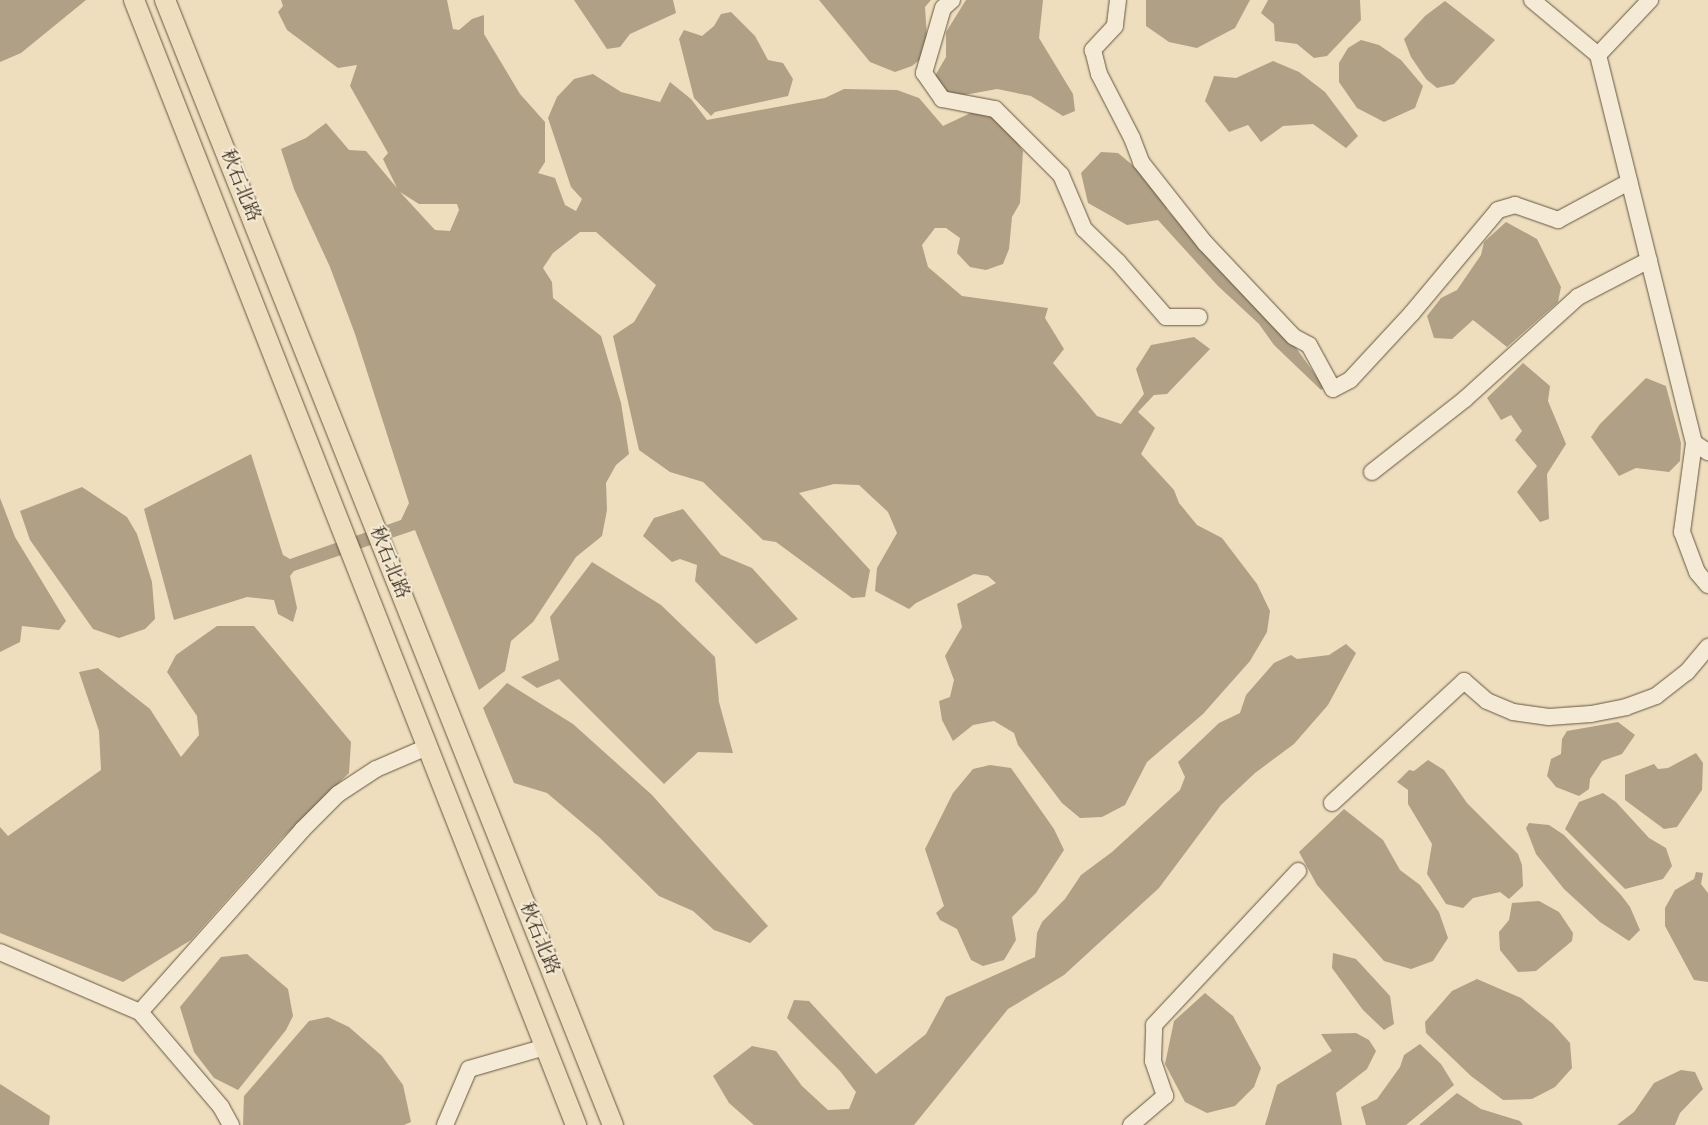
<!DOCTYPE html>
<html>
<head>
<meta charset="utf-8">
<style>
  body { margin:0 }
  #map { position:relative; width:1708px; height:1125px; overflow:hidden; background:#eedebe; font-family:"Sorts Mill Goudy","Noto Serif SC",serif }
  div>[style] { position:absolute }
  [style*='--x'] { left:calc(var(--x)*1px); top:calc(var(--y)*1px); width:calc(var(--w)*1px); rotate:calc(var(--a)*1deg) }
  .water>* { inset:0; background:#b0a085 }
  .roads { filter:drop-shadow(0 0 1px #655641) drop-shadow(0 0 1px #655641) }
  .minor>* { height:16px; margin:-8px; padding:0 8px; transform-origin:8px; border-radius:8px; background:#f4ead5 }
  .major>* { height:20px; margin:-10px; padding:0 10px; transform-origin:10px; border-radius:10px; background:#eedebe }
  span { translate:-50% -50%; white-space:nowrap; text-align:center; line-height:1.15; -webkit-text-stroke:4px #f4ead5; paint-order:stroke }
  .street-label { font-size:19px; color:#372817 }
</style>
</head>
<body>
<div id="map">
  <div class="water">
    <i style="clip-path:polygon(0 0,86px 0,21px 53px,0 62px)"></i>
    <i style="clip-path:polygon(evenodd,281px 0,447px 0,453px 29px,459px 30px,472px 19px,484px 15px,484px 34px,520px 94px,545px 122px,545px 162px,538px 173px,555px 178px,565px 205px,576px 211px,582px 199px,571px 187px,548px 118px,557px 97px,574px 79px,593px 74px,621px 92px,660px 102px,670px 82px,691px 99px,707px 120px,825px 98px,844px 89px,897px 90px,919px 98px,943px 126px,981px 108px,1009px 131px,1023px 151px,1020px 203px,1012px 217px,1009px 249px,1003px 264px,986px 270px,970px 267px,957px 253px,960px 238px,946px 228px,935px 228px,922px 245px,928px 267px,962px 296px,1048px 308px,1045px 318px,1064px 349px,1053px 363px,1097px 416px,1121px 424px,1144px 394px,1136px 369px,1151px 345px,1194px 337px,1210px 349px,1167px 394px,1154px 395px,1138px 412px,1155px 428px,1141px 454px,1174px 490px,1179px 503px,1197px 525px,1222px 538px,1257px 584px,1270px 611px,1267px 632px,1250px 661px,1203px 714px,1147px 762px,1125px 805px,1102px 817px,1080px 818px,1062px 803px,1018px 745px,1014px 733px,994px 721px,973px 725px,953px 741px,942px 720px,939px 701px,950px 697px,954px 680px,945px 656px,962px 627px,957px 604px,996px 583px,988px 576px,974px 574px,916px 603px,909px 609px,875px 591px,877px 568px,897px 533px,888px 512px,859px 485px,834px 484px,799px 493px,870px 570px,865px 597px,852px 598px,776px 542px,763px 540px,703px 482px,670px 472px,639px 450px,613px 336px,634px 322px,656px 285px,596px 232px,580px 232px,553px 253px,543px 268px,552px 282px,553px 298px,601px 336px,621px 403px,629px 454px,616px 465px,606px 483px,607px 510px,602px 536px,576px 557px,533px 622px,511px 641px,505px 671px,479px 690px,415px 530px,294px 571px,290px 576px,297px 608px,293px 622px,278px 614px,274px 600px,247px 597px,174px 620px,144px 509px,251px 454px,283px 555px,290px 559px,401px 520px,409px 503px,355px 334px,330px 267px,294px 189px,281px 149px,306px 138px,326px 123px,349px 150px,366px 151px,397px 188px,383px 159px,388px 153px,350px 86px,357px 65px,338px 68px,287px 30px,278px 12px,283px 6px,281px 0,400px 192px,419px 204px,457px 204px,459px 210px,450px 231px,435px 230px,400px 192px)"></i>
    <i style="clip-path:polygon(574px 0,673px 0,676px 13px,630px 34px,620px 47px,607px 49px)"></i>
    <i style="clip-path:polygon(819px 0,931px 0,925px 7px,928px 53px,912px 66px,895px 72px,870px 62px)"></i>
    <i style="clip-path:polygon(966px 0,1043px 0,1039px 38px,1073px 94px,1075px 111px,1063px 116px,1031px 96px,997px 89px,942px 99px,929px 86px,946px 57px,946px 32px)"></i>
    <i style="clip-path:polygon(1146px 0,1250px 0,1235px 28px,1197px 48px,1169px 42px,1146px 26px)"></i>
    <i style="clip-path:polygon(1268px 0,1360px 0,1361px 20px,1327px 56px,1314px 58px,1297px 44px,1275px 41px,1274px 24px,1261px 13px)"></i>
    <i style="clip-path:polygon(1445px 1px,1495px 40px,1454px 84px,1437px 88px,1426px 79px,1411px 57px,1404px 39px,1425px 16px)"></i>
    <i style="clip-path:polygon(731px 12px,755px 36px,768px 60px,783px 63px,793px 79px,788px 96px,715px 112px,711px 116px,694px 98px,679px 39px,684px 30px,702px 36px,714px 26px,721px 14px)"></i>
    <i style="clip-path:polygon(1361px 40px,1379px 45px,1401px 60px,1423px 86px,1415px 108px,1384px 122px,1357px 108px,1339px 82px,1339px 63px,1348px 48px)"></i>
    <i style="clip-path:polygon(1273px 61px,1299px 72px,1325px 92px,1358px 136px,1346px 148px,1313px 124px,1283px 126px,1261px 142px,1248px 125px,1229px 132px,1205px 101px,1214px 76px,1236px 78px)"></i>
    <i style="clip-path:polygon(1101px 152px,1118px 153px,1165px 192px,1167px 210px,1294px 345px,1324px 387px,1321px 390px,1274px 345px,1259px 324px,1218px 286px,1158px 220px,1127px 225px,1088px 203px,1081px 173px)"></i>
    <i style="clip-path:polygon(1506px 222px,1537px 239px,1561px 287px,1558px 302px,1507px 347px,1473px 320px,1452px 339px,1434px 338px,1427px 316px,1441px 298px,1457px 290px,1481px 255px,1484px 242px)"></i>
    <i style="clip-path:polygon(1523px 363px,1550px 386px,1548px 401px,1566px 444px,1547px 474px,1549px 519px,1540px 522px,1517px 492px,1537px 466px,1515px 440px,1522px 431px,1511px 415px,1501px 420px,1487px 398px)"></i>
    <i style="clip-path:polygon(1646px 378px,1666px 386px,1681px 443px,1680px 461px,1669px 472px,1636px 468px,1619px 476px,1591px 437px,1600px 424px)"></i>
    <i style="clip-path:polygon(82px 487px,127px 517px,137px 534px,152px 582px,155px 619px,145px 629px,119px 638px,93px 629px,30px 540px,20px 511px)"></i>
    <i style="clip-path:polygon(0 498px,15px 537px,66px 621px,59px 630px,22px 626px,20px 642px,0 652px)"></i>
    <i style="clip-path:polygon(683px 509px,721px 555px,752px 568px,798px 619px,756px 644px,695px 581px,697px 565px,680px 559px,672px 562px,643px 536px,654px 518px)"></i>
    <i style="clip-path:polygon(592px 562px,661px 605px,715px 657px,719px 702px,733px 753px,698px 752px,664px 784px,559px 679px,537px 688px,521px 677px,559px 660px,550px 617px)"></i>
    <i style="clip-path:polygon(217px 626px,254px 626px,351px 742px,349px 773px,281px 839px,191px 940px,123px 982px,0 933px,0 827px,8px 836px,101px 770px,99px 731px,79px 672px,98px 668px,150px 709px,181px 757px,199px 735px,197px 716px,167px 672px,176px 655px)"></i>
    <i style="clip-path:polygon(1346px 644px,1356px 653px,1328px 705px,1294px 744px,1255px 773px,1221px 805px,1159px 888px,1064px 975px,1008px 1009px,914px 1125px,754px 1125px,729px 1103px,713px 1076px,752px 1046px,776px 1051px,802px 1086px,828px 1110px,849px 1109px,856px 1092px,840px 1071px,787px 1018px,794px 1000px,809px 1001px,876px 1074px,926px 1034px,946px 997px,1035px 957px,1037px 933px,1042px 922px,1065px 899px,1081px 875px,1112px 852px,1180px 790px,1185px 777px,1178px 762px,1219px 723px,1240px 713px,1246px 695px,1274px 663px,1291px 655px,1297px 659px,1329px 655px)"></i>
    <i style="clip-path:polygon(507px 683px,573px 724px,652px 795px,768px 926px,750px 943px,714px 930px,693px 911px,659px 896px,599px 837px,547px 793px,514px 783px,483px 708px)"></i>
    <i style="clip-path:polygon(1618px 722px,1635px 735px,1622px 754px,1602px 761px,1590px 779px,1589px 789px,1579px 796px,1556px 787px,1547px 776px,1551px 759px,1561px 754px,1562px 739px,1567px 731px)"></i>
    <i style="clip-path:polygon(1696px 753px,1703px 763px,1702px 790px,1677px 827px,1664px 829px,1625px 800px,1625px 775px,1654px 764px,1658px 769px,1668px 768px)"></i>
    <i style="clip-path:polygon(1428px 760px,1444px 770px,1467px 803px,1518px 854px,1522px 865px,1523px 886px,1509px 899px,1500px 892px,1473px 898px,1463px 908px,1446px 904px,1427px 874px,1432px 844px,1408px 804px,1408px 790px,1397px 782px,1409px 770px,1414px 771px)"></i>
    <i style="clip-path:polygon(990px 765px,1011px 768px,1054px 829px,1064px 850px,1036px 893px,1012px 917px,1016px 940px,1004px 960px,983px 966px,971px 960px,957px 929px,940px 920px,936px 913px,944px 906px,925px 849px,953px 793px,973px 769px)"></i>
    <i style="clip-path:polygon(1603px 793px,1616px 802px,1649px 838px,1666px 848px,1672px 866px,1663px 879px,1625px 889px,1565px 829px,1579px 802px)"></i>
    <i style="clip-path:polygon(1344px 809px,1383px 840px,1400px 870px,1420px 885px,1439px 912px,1448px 938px,1433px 961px,1411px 969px,1384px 961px,1317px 885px,1299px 852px)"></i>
    <i style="clip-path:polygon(1529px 823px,1549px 825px,1564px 835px,1621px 895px,1630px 907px,1640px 930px,1629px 941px,1600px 922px,1564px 889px,1536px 854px,1526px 828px)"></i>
    <i style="clip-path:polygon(1696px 872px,1703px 873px,1701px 884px,1708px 893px,1708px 982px,1694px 980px,1665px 926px,1665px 908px,1675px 890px,1694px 879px)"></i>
    <i style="clip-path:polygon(1539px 901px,1559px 912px,1573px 933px,1572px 941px,1536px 971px,1518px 972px,1500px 950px,1499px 932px,1509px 920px,1512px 903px)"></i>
    <i style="clip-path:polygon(1333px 953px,1356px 959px,1390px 996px,1394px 1024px,1384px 1030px,1363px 1010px,1332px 968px)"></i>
    <i style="clip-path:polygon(247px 954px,288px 989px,293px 1016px,286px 1030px,238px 1090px,214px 1078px,194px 1052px,180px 1007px,221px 957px)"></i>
    <i style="clip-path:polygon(1477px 979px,1521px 998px,1553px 1024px,1570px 1043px,1572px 1068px,1555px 1087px,1532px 1099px,1503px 1100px,1471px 1076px,1426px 1033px,1425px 1022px,1452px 991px)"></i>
    <i style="clip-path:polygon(1205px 993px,1233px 1016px,1261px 1068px,1254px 1087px,1235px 1106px,1207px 1113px,1185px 1102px,1165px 1064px,1174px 1021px)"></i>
    <i style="clip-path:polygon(328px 1017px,349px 1027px,382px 1056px,403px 1085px,411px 1122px,404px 1125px,243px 1125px,244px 1096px,309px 1021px)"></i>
    <i style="clip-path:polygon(1356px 1033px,1369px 1040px,1376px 1051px,1367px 1069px,1336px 1093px,1342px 1125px,1265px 1125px,1277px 1085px,1332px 1051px,1321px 1034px)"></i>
    <i style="clip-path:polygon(1420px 1044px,1441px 1064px,1454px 1085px,1406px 1125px,1366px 1125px,1361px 1107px,1377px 1099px,1400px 1067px,1404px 1055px)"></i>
    <i style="clip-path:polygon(1681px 1070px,1695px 1072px,1703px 1089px,1680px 1113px,1675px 1125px,1617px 1125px,1634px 1112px,1654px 1083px)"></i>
    <i style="clip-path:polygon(0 1084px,50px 1116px,49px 1125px,0 1125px)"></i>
    <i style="clip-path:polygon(1457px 1093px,1481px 1109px,1520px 1121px,1523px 1125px,1419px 1125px)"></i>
  </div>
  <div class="roads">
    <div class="minor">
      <i style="--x:952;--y:0;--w:12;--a:138"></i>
      <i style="--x:943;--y:8;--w:68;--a:106.3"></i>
      <i style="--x:924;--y:73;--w:32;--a:55"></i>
      <i style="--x:942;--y:99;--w:54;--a:10.7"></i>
      <i style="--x:995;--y:109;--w:93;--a:45"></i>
      <i style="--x:1061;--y:175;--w:59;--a:66.9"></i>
      <i style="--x:1084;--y:229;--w:47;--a:44.1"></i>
      <i style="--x:1118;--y:262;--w:73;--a:48.9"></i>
      <i style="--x:1166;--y:317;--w:33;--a:0"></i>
      <i style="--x:1118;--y:0;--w:26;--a:97"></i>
      <i style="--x:1115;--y:26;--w:33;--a:133"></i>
      <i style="--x:1093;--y:50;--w:25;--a:76"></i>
      <i style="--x:1099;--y:74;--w:72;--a:62.7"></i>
      <i style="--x:1132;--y:138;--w:26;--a:69"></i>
      <i style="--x:1141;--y:162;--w:103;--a:51.7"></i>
      <i style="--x:1205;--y:243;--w:129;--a:46.6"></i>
      <i style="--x:1294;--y:337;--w:17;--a:28"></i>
      <i style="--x:1309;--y:345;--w:50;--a:61.4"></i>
      <i style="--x:1333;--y:389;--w:19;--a:-28"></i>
      <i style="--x:1350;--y:380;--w:91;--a:-47.2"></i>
      <i style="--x:1412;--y:313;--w:134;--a:-50.1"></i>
      <i style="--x:1498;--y:210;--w:18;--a:-16"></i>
      <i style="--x:1515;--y:205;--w:46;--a:19.2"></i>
      <i style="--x:1558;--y:220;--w:81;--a:-28.2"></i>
      <i style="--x:1532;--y:0;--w:86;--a:39.8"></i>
      <i style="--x:1598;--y:55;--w:400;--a:76.1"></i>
      <i style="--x:1694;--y:443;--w:90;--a:97.7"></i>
      <i style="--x:1682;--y:532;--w:43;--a:69.4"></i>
      <i style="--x:1697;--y:572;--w:17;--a:50"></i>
      <i style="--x:1598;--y:55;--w:76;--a:-46.6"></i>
      <i style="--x:1694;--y:443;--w:17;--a:33"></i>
      <i style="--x:1372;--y:472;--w:118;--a:-38.1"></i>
      <i style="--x:1465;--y:399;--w:152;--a:-42.1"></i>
      <i style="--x:1578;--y:297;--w:80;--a:-27.5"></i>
      <i style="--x:1332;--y:803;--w:180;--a:-42.7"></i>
      <i style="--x:1464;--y:681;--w:30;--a:41"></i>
      <i style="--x:1487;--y:701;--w:28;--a:23"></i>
      <i style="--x:1513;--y:712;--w:36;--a:8"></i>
      <i style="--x:1549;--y:717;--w:42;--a:-4.1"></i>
      <i style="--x:1591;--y:714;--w:36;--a:-11"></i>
      <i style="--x:1626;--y:707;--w:32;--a:-20"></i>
      <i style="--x:1656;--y:696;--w:39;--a:-38"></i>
      <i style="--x:1687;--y:672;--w:33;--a:-50"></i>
      <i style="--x:0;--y:952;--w:152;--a:23.2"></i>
      <i style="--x:140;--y:1012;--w:125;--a:49.5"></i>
      <i style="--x:221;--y:1107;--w:21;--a:61"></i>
      <i style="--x:140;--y:1012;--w:244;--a:-48.3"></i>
      <i style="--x:302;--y:830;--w:51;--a:-45"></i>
      <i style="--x:338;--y:794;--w:45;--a:-33.3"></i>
      <i style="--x:376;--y:769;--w:56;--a:-23.3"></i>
      <i style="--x:445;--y:1125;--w:61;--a:-66.8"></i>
      <i style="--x:469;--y:1069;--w:79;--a:-16.1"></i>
      <i style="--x:1131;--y:1125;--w:45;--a:-40.5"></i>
      <i style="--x:1165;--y:1096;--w:37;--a:-109"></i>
      <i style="--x:1153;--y:1061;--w:36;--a:-88"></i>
      <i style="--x:1154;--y:1025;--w:211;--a:-46.9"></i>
    </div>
    <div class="major">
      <i style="--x:134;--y:0;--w:1209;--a:68.55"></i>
      <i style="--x:165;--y:0;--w:1211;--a:68.29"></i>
    </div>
  </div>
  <div class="street-label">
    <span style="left:239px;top:186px;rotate:68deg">秋石北路</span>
    <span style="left:388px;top:563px;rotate:68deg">秋石北路</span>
    <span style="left:538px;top:939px;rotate:68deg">秋石北路</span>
  </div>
</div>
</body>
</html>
